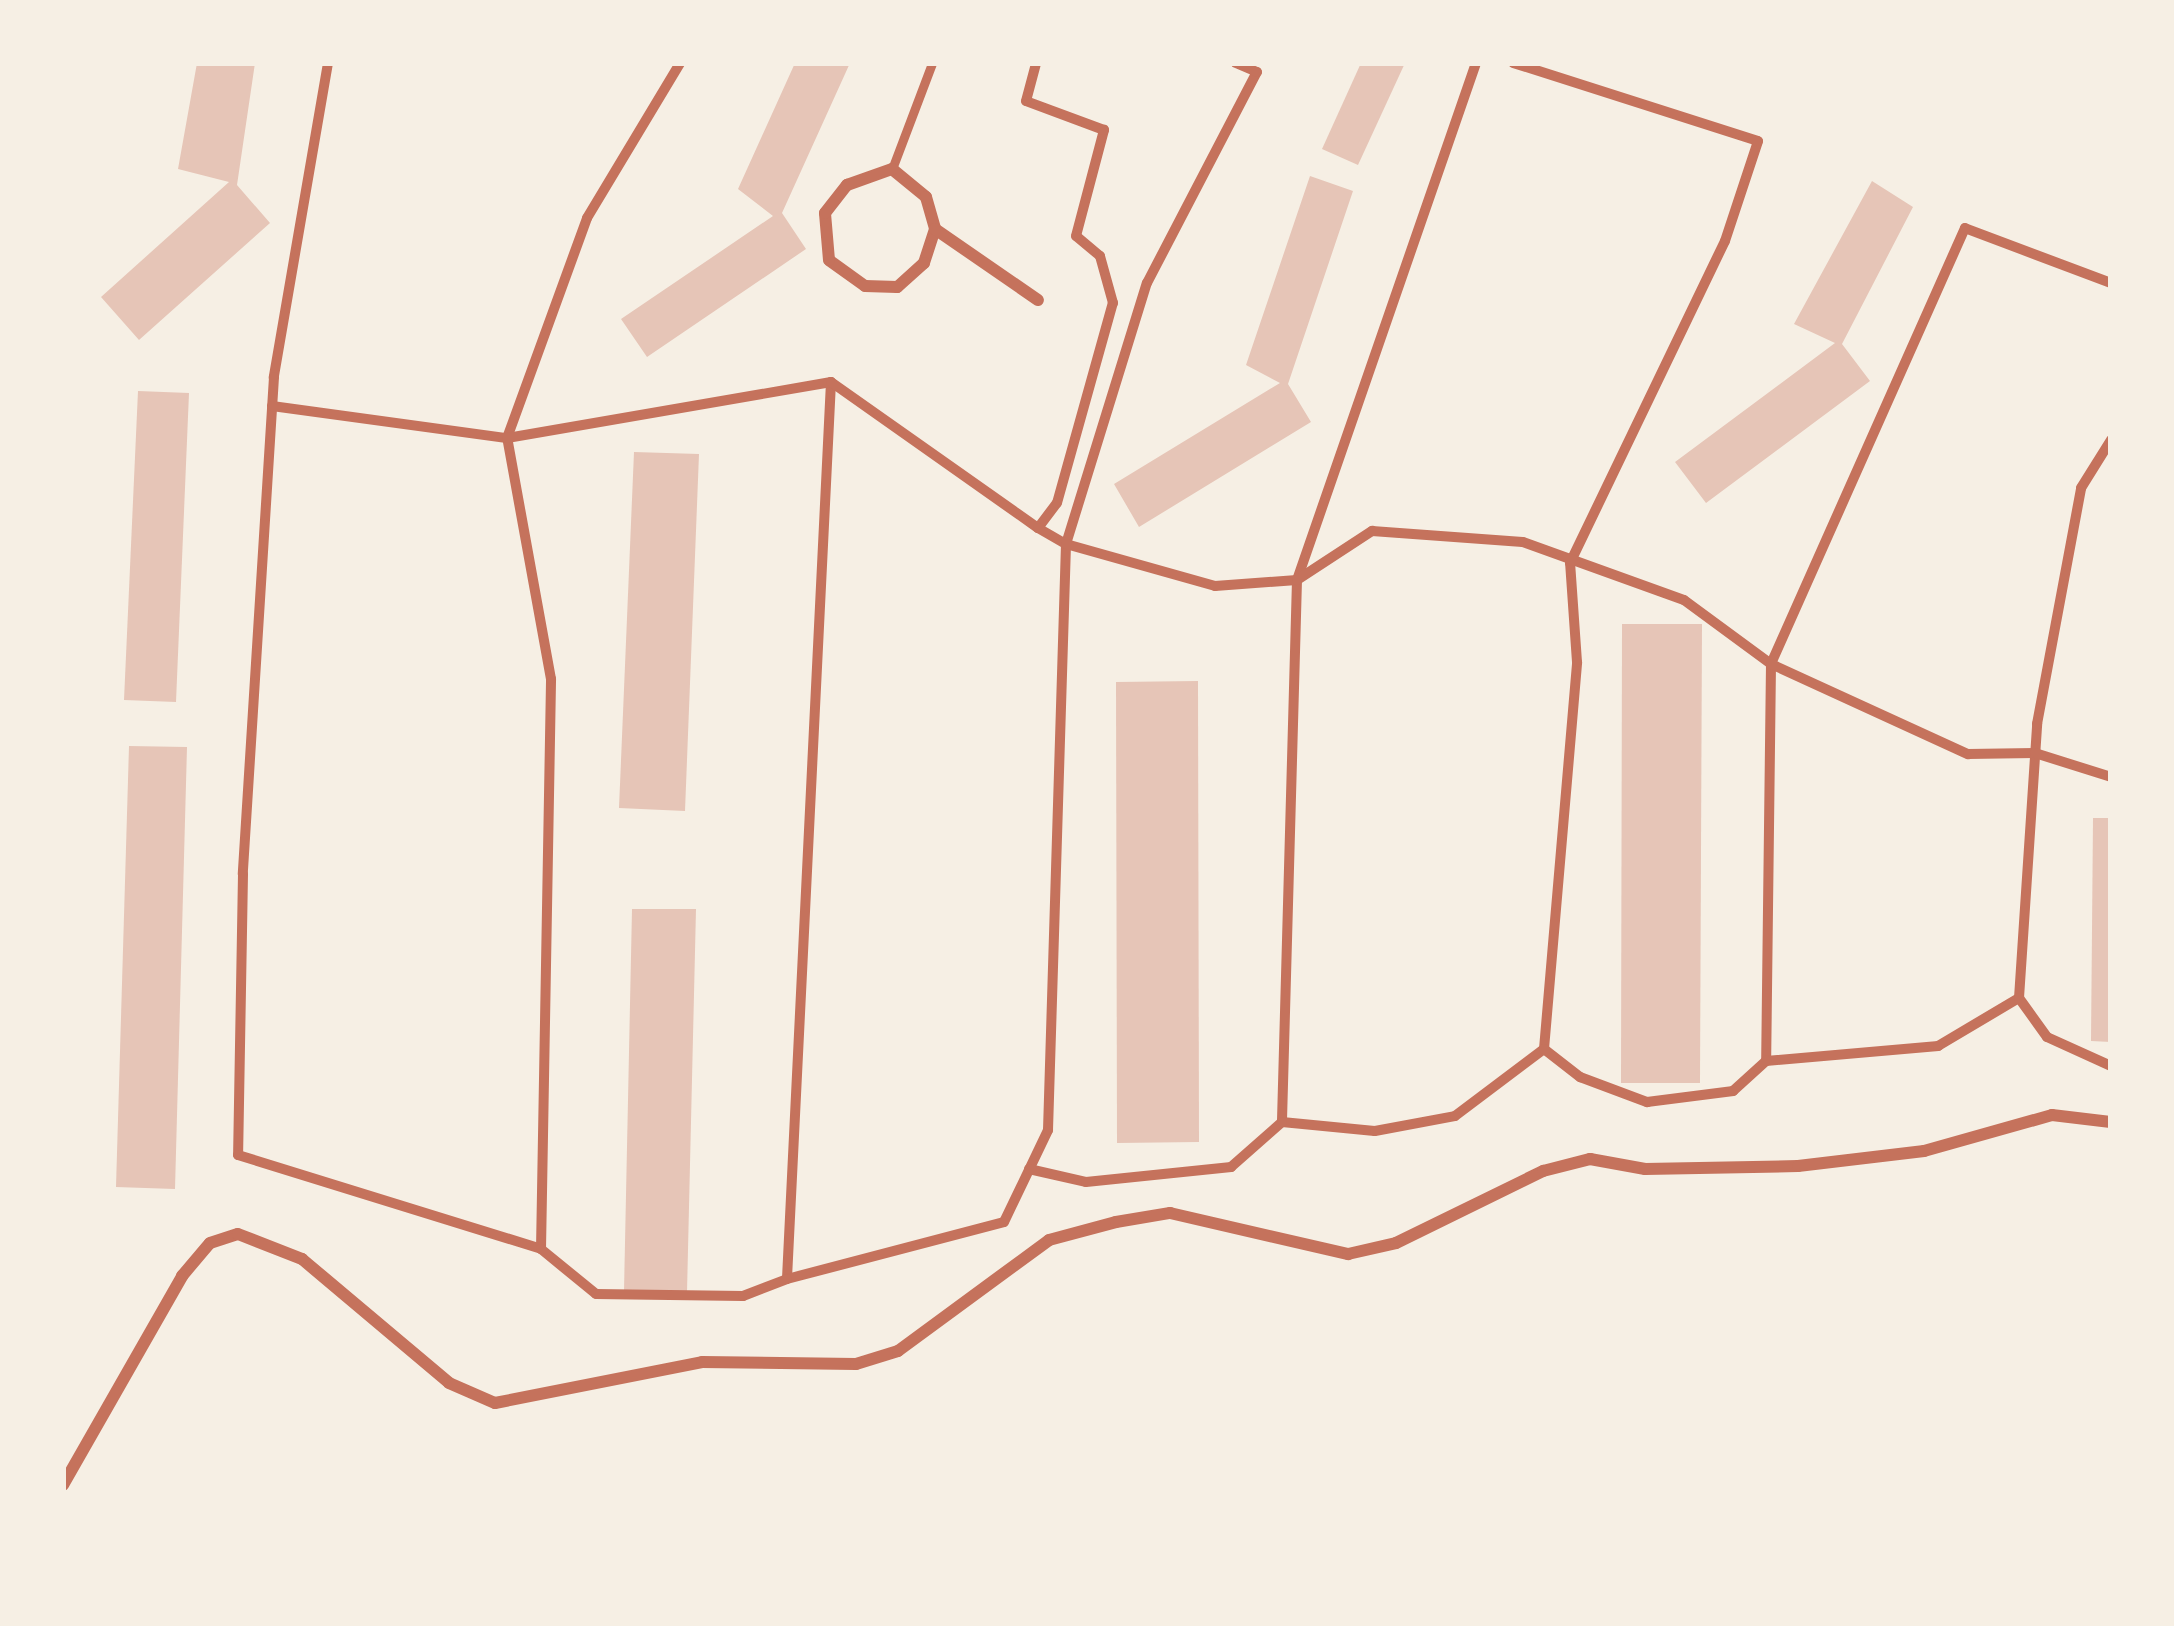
<!DOCTYPE html>
<html>
<head>
<meta charset="utf-8">
<style>
  body { margin:0 }
  #map { position:relative; width:2174px; height:1626px; overflow:hidden; background:#f6efe4; font-family:Figtree,sans-serif }
  div>[style] { position:absolute }
  [style*='--x'] { left:calc(var(--x)*1px); top:calc(var(--y)*1px); width:calc(var(--w)*1px); rotate:calc(var(--a)*1deg) }
  .building>* { inset:0; background:#e6c5b7 }
  .service>* { height:9px; margin:-4.5px; padding:0 4.5px; transform-origin:4.5px; border-radius:4.5px; background:#c5725c }
  .pedestrian>* { height:10px; margin:-5px; padding:0 5px; transform-origin:5px; border-radius:5px; background:#c5725c }
  .minor>* { height:12px; margin:-6px; padding:0 6px; transform-origin:6px; border-radius:6px; background:#c5725c }
  span { translate:-50% -50%; white-space:nowrap; text-align:center; line-height:1.15; -webkit-text-stroke:12px #f6efe4; paint-order:stroke }
  .frame { position:absolute; inset:0; border:66px solid #f6efe4; pointer-events:none }
</style>
</head>
<body>
<div id="map">
  <div class="building">
    <i style="clip-path:polygon(197px 63px,255px 63px,237px 185px,270px 223px,139px 340px,101px 297px,229px 182px,178px 169px)"></i>
    <i style="clip-path:polygon(795px 63px,850px 63px,782px 213px,806px 249px,647px 357px,621px 319px,773px 216px,738px 189px)"></i>
    <i style="clip-path:polygon(1361px 63px,1405px 63px,1358px 165px,1322px 149px)"></i>
    <i style="clip-path:polygon(1310px 176px,1353px 191px,1288px 384px,1311px 422px,1139px 527px,1114px 484px,1280px 383px,1246px 365px)"></i>
    <i style="clip-path:polygon(1872px 181px,1913px 207px,1842px 344px,1870px 381px,1706px 503px,1675px 462px,1835px 343px,1794px 324px)"></i>
    <i style="clip-path:polygon(138px 391px,189px 393px,176px 702px,124px 700px)"></i>
    <i style="clip-path:polygon(634px 452px,699px 454px,685px 811px,619px 808px)"></i>
    <i style="clip-path:polygon(1622px 624px,1702px 624px,1700px 1083px,1621px 1083px)"></i>
    <i style="clip-path:polygon(1198px 681px,1199px 1142px,1117px 1143px,1116px 682px)"></i>
    <i style="clip-path:polygon(129px 746px,187px 747px,175px 1189px,116px 1187px)"></i>
    <i style="clip-path:polygon(2093px 818px,2111px 818px,2111px 1042px,2091px 1041px)"></i>
    <i style="clip-path:polygon(632px 909px,696px 909px,687px 1292px,624px 1291px)"></i>
  </div>
  <div class="service">
    <i style="--x:892;--y:169;--w:113;--a:-69.3"></i>
  </div>
  <div class="pedestrian">
    <i style="--x:328;--y:63;--w:319;--a:99.8"></i>
    <i style="--x:274;--y:377;--w:498;--a:93.6"></i>
    <i style="--x:243;--y:874;--w:281;--a:91"></i>
    <i style="--x:238;--y:1155;--w:317;--a:17.2"></i>
    <i style="--x:541;--y:1249;--w:570;--a:-88.99"></i>
    <i style="--x:551;--y:679;--w:245;--a:-100.3"></i>
    <i style="--x:507;--y:438;--w:234;--a:-70"></i>
    <i style="--x:587;--y:218;--w:181;--a:-59"></i>
    <i style="--x:1476;--y:63;--w:547;--a:109.1"></i>
    <i style="--x:1297;--y:580;--w:542;--a:91.59"></i>
    <i style="--x:1282;--y:1122;--w:93;--a:5.5"></i>
    <i style="--x:1375;--y:1131;--w:81;--a:-10.6"></i>
    <i style="--x:1455;--y:1116;--w:111;--a:-37"></i>
    <i style="--x:1544;--y:1049;--w:388;--a:-85.1"></i>
    <i style="--x:1577;--y:662;--w:99;--a:-94"></i>
    <i style="--x:1570;--y:563;--w:357;--a:-64.3"></i>
    <i style="--x:1725;--y:241;--w:105;--a:-71.7"></i>
    <i style="--x:1758;--y:141;--w:257;--a:-162.3"></i>
    <i style="--x:2111;--y:283;--w:156;--a:-159.4"></i>
    <i style="--x:1965;--y:228;--w:477;--a:114"></i>
    <i style="--x:1771;--y:664;--w:397;--a:90.7"></i>
    <i style="--x:1766;--y:1061;--w:173;--a:-5"></i>
    <i style="--x:1938;--y:1046;--w:94;--a:-30.7"></i>
    <i style="--x:2019;--y:998;--w:275;--a:-86.2"></i>
    <i style="--x:2037;--y:724;--w:240;--a:-79.4"></i>
    <i style="--x:2081;--y:488;--w:57;--a:-58"></i>
    <i style="--x:831;--y:382;--w:898;--a:92.81"></i>
    <i style="--x:787;--y:1279;--w:224;--a:-14.7"></i>
    <i style="--x:1004;--y:1222;--w:102;--a:-64.4"></i>
    <i style="--x:1048;--y:1130;--w:586;--a:-88.24"></i>
    <i style="--x:1066;--y:544;--w:273;--a:-72.8"></i>
    <i style="--x:1147;--y:283;--w:238;--a:-62.5"></i>
    <i style="--x:1257;--y:72;--w:23;--a:-157"></i>
    <i style="--x:272;--y:406;--w:237;--a:7.8"></i>
    <i style="--x:507;--y:438;--w:329;--a:-9.8"></i>
    <i style="--x:831;--y:382;--w:253;--a:35.2"></i>
    <i style="--x:1038;--y:528;--w:31;--a:-53"></i>
    <i style="--x:1057;--y:503;--w:208;--a:-74.4"></i>
    <i style="--x:1113;--y:303;--w:49;--a:-105.5"></i>
    <i style="--x:1100;--y:256;--w:31;--a:-140"></i>
    <i style="--x:1076;--y:236;--w:110;--a:-75.2"></i>
    <i style="--x:1104;--y:130;--w:83;--a:-159.6"></i>
    <i style="--x:1026;--y:101;--w:39;--a:-75"></i>
    <i style="--x:1038;--y:528;--w:32;--a:30"></i>
    <i style="--x:1066;--y:544;--w:155;--a:15.7"></i>
    <i style="--x:1215;--y:586;--w:82;--a:-4.2"></i>
    <i style="--x:1297;--y:580;--w:90;--a:-33.2"></i>
    <i style="--x:1372;--y:531;--w:151;--a:4.2"></i>
    <i style="--x:1523;--y:542;--w:171;--a:19.8"></i>
    <i style="--x:1684;--y:600;--w:108;--a:36.3"></i>
    <i style="--x:1771;--y:664;--w:217;--a:24.6"></i>
    <i style="--x:1968;--y:754;--w:67;--a:-0.9"></i>
    <i style="--x:2035;--y:753;--w:80;--a:17.5"></i>
    <i style="--x:2019;--y:998;--w:48;--a:54.3"></i>
    <i style="--x:2047;--y:1037;--w:70;--a:24.4"></i>
    <i style="--x:1544;--y:1049;--w:46;--a:37.9"></i>
    <i style="--x:1580;--y:1077;--w:72;--a:20.5"></i>
    <i style="--x:1647;--y:1102;--w:87;--a:-7.3"></i>
    <i style="--x:1733;--y:1091;--w:45;--a:-42.3"></i>
    <i style="--x:1029;--y:1169;--w:58;--a:12.8"></i>
    <i style="--x:1086;--y:1182;--w:146;--a:-5.9"></i>
    <i style="--x:1231;--y:1167;--w:68;--a:-41.4"></i>
    <i style="--x:541;--y:1249;--w:71;--a:39.3"></i>
    <i style="--x:596;--y:1294;--w:147;--a:0.8"></i>
    <i style="--x:743;--y:1296;--w:47;--a:-21.1"></i>
  </div>
  <div class="minor">
    <i style="--x:892;--y:169;--w:44;--a:39.5"></i>
    <i style="--x:926;--y:197;--w:33;--a:74"></i>
    <i style="--x:935;--y:229;--w:36;--a:108"></i>
    <i style="--x:924;--y:263;--w:36;--a:138"></i>
    <i style="--x:897;--y:287;--w:32;--a:-178"></i>
    <i style="--x:865;--y:286;--w:44;--a:-144.2"></i>
    <i style="--x:829;--y:260;--w:47;--a:-94.9"></i>
    <i style="--x:825;--y:213;--w:36;--a:-52"></i>
    <i style="--x:847;--y:185;--w:48;--a:-19.6"></i>
    <i style="--x:935;--y:229;--w:125;--a:34.6"></i>
    <i style="--x:63;--y:1485;--w:241;--a:-60.3"></i>
    <i style="--x:182;--y:1276;--w:43;--a:-49.7"></i>
    <i style="--x:210;--y:1243;--w:29;--a:-18"></i>
    <i style="--x:238;--y:1234;--w:69;--a:21.3"></i>
    <i style="--x:302;--y:1259;--w:192;--a:40.1"></i>
    <i style="--x:449;--y:1383;--w:50;--a:23.5"></i>
    <i style="--x:495;--y:1403;--w:211;--a:-11.2"></i>
    <i style="--x:702;--y:1362;--w:154;--a:0.7"></i>
    <i style="--x:856;--y:1364;--w:44;--a:-17.2"></i>
    <i style="--x:898;--y:1351;--w:187;--a:-36.3"></i>
    <i style="--x:1049;--y:1240;--w:69;--a:-15"></i>
    <i style="--x:1116;--y:1222;--w:55;--a:-9.5"></i>
    <i style="--x:1170;--y:1213;--w:183;--a:13"></i>
    <i style="--x:1348;--y:1254;--w:49;--a:-12.9"></i>
    <i style="--x:1396;--y:1243;--w:164;--a:-26.1"></i>
    <i style="--x:1543;--y:1171;--w:49;--a:-14.3"></i>
    <i style="--x:1590;--y:1159;--w:56;--a:10.3"></i>
    <i style="--x:1645;--y:1169;--w:153;--a:-1.1"></i>
    <i style="--x:1798;--y:1166;--w:127;--a:-6.8"></i>
    <i style="--x:1924;--y:1151;--w:133;--a:-15.7"></i>
    <i style="--x:2052;--y:1115;--w:59;--a:6.8"></i>
  </div>
  <div class="frame"></div>
</div>
</body>
</html>
